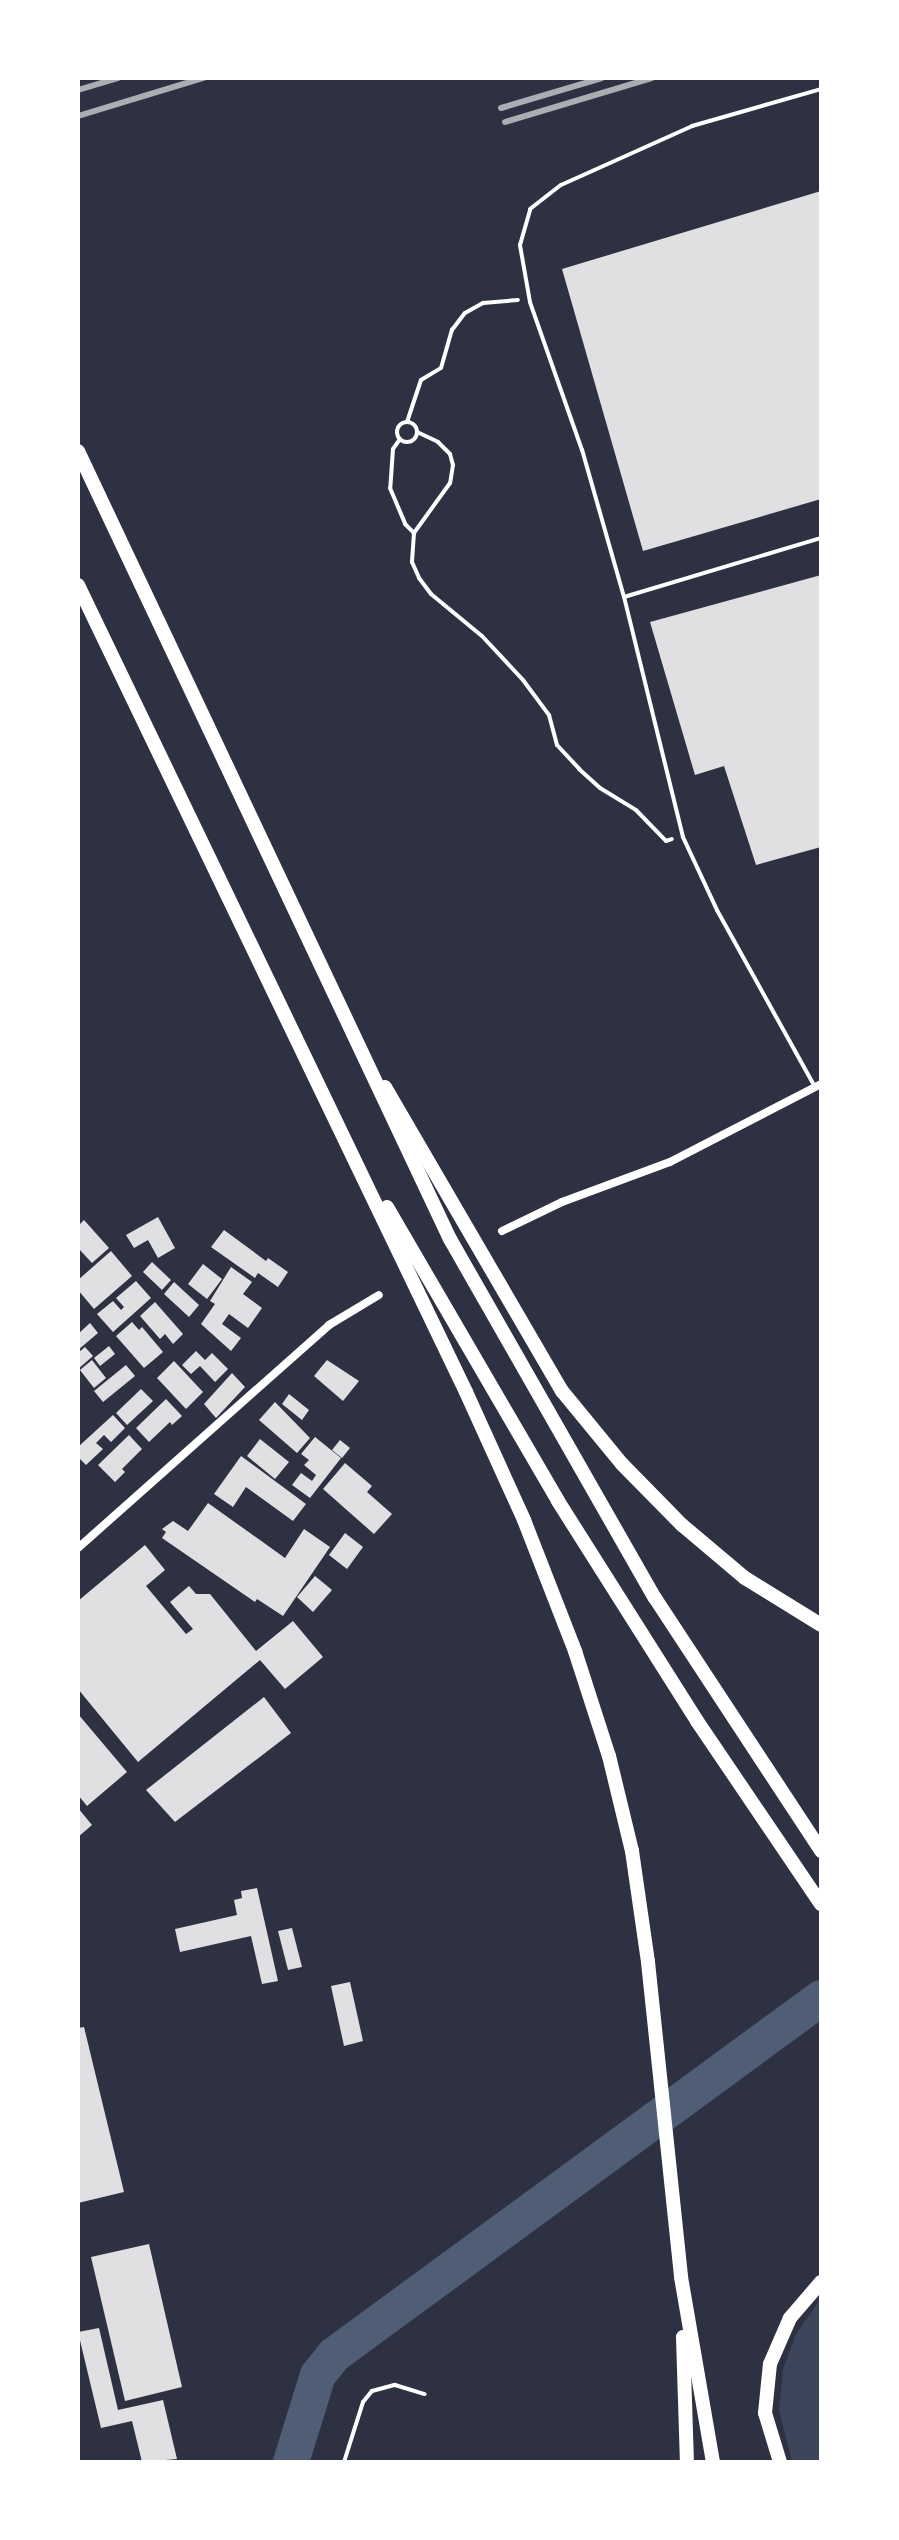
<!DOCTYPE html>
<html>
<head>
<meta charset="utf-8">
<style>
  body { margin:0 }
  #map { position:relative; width:899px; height:2540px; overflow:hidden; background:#2d3142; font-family:"Archivo Narrow",sans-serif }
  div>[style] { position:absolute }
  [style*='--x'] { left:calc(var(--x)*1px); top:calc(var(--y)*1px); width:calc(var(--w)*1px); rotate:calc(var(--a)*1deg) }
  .green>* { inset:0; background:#3c4559 }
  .river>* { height:36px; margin:-18px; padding:0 18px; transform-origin:18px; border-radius:18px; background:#4f5d75 }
  .building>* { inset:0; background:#e0e0e3 }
  .path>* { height:4px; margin:-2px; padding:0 2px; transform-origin:2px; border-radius:2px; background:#fff }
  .path>.ring { margin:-2px; padding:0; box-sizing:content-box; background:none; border:4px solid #fff; border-radius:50% }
  .service>* { height:4px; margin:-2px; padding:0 2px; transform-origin:2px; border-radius:2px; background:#fff }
  .minor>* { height:8px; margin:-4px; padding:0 4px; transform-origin:4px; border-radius:4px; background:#fff }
  .motorway>* { height:14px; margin:-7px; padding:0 7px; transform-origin:7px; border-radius:7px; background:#fff }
  .rail>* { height:6px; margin:-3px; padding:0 3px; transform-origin:3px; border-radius:3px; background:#abadb3 }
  span { translate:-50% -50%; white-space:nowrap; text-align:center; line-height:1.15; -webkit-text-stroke:7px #fff; paint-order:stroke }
  .frame { position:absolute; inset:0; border:80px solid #fff; pointer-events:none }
</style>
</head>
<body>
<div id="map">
  <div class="green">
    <i style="clip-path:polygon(821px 2298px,821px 2462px,792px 2462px,779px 2410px,783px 2369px,796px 2334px)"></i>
  </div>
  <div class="river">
    <i style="--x:291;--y:2462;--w:91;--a:-72.8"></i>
    <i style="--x:318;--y:2375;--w:26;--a:-51"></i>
    <i style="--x:334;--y:2355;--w:604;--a:-36.24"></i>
  </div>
  <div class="building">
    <i style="clip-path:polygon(821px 191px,821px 499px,643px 551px,562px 269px)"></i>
    <i style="clip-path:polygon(821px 575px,821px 847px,756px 865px,724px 766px,695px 775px,650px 622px)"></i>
    <i style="clip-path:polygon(158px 1217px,175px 1248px,158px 1258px,148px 1240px,134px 1248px,126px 1235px)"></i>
    <i style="clip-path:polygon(84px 1220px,109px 1248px,92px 1263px,78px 1248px,78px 1226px)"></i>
    <i style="clip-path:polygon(224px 1230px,266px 1261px,268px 1258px,288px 1272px,278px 1287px,258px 1273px,255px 1278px,211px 1247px)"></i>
    <i style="clip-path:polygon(111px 1251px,132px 1276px,94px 1309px,78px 1290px,78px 1280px)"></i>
    <i style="clip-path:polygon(152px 1262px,171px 1280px,162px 1290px,143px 1272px)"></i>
    <i style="clip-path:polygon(203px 1264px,222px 1279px,207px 1299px,188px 1284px)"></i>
    <i style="clip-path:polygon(231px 1267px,252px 1282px,243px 1294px,262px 1308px,248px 1328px,229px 1314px,222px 1324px,241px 1338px,231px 1351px,201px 1324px,215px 1304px,210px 1301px)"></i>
    <i style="clip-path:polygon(136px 1281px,151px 1298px,113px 1332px,97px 1314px,113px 1301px,121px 1310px,124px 1307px,116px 1298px)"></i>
    <i style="clip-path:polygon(174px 1282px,199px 1305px,189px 1317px,164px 1294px)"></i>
    <i style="clip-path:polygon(155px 1302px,183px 1334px,173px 1344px,165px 1334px,160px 1339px,140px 1316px)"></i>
    <i style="clip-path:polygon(132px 1322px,139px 1330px,142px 1327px,163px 1352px,144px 1368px,116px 1336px)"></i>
    <i style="clip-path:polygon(90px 1323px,98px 1333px,78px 1350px,78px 1334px)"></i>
    <i style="clip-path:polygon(109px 1346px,115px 1354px,100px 1366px,94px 1358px)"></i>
    <i style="clip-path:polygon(85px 1347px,93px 1356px,78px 1369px,78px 1353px)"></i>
    <i style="clip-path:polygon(196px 1351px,205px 1360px,212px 1353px,228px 1369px,215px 1382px,200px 1366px,191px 1374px,182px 1365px)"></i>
    <i style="clip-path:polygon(92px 1360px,106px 1378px,94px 1388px,80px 1370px)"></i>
    <i style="clip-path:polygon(327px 1360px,359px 1381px,343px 1401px,314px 1376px)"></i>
    <i style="clip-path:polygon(174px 1361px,203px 1392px,186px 1409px,157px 1378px)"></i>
    <i style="clip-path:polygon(126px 1365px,135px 1376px,103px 1402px,94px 1391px)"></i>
    <i style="clip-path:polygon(232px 1373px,245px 1387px,216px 1418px,204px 1404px)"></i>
    <i style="clip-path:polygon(141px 1389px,153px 1401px,127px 1425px,116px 1413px)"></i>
    <i style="clip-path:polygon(289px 1394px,309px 1410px,302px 1420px,282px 1404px)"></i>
    <i style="clip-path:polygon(166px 1399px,182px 1416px,172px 1425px,170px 1422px,149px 1442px,136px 1428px)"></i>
    <i style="clip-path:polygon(275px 1402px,310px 1438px,297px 1453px,259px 1420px)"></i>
    <i style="clip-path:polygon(113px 1415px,125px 1428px,111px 1442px,104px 1435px,96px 1443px,103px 1449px,86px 1465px,78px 1457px,78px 1447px)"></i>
    <i style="clip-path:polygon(129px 1435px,142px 1449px,122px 1469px,125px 1472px,115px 1482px,98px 1465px)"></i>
    <i style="clip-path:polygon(315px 1437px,341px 1458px,310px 1498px,292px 1485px,301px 1473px,312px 1481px,316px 1475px,304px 1465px,309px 1460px,301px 1454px)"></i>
    <i style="clip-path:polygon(260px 1439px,289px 1462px,275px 1479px,247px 1456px)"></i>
    <i style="clip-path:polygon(340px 1440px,350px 1448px,342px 1458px,332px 1450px)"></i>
    <i style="clip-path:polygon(241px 1456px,306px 1504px,293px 1521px,246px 1487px,233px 1507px,214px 1494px)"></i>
    <i style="clip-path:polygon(345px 1463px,372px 1486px,367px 1492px,392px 1514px,374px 1534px,323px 1489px)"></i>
    <i style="clip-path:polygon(208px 1503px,285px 1558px,304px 1529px,330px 1547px,283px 1616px,257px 1599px,255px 1602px,162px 1538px,166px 1532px,162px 1529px,173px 1521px,188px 1531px)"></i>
    <i style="clip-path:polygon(345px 1533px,363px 1547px,347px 1569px,329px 1555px)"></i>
    <i style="clip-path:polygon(145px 1545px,165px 1570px,146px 1586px,186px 1634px,193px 1629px,170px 1602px,189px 1586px,196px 1594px,210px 1594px,256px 1651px,293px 1621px,323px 1657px,285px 1689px,260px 1660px,138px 1762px,78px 1689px,78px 1601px)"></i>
    <i style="clip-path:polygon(315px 1576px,332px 1590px,313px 1612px,297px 1597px)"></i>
    <i style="clip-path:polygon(264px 1697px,291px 1733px,175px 1822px,146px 1790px)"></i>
    <i style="clip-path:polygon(78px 1714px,127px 1772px,87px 1806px,78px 1795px)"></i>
    <i style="clip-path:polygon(78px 1808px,92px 1825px,78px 1837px)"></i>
    <i style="clip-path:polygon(257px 1888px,278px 1981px,262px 1984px,251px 1936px,180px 1952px,175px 1929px,237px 1915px,234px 1900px,242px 1898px,241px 1891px)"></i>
    <i style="clip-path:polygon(292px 1928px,302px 1967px,288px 1970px,278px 1931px)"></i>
    <i style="clip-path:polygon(350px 1982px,363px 2041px,344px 2046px,331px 1986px)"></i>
    <i style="clip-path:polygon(84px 2027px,124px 2192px,78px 2203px,78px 2028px)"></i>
    <i style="clip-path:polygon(149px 2244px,182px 2387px,125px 2401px,91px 2257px)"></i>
    <i style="clip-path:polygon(99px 2328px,118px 2410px,163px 2400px,177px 2459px,142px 2462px,132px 2421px,101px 2428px,78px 2332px)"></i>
  </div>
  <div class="path">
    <i style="--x:407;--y:422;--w:44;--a:-71.6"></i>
    <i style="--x:421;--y:380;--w:23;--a:-31"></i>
    <i style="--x:441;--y:368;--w:40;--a:-74"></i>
    <i style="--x:452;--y:330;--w:21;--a:-53"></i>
    <i style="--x:465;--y:313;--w:21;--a:-29"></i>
    <i style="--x:483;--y:303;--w:35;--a:-5"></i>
    <i class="ring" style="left:397px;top:422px;width:16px;height:16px"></i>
    <i style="--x:417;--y:432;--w:23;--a:25"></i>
    <i style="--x:438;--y:442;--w:17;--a:45"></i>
    <i style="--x:450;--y:454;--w:11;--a:75"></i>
    <i style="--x:453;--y:465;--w:18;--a:99"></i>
    <i style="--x:450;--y:483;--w:62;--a:125.8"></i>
    <i style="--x:414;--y:533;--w:29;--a:94"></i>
    <i style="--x:412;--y:562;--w:17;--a:66"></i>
    <i style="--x:419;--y:578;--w:20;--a:53"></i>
    <i style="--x:431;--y:594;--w:66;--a:39.5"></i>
    <i style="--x:482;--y:636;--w:60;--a:47"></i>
    <i style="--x:523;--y:680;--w:44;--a:53.4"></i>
    <i style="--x:549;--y:715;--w:31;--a:75"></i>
    <i style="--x:557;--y:745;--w:33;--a:47"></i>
    <i style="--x:579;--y:769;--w:28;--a:42"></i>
    <i style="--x:600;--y:788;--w:42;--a:31.4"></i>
    <i style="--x:636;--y:810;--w:43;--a:45.9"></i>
    <i style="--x:666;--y:841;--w:6;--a:-18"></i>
    <i style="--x:400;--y:439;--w:12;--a:125"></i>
    <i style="--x:393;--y:449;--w:39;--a:94"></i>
    <i style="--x:390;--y:488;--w:39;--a:67"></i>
    <i style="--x:405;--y:524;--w:13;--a:45"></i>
  </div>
  <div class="service">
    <i style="--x:624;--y:597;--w:206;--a:-16.7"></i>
    <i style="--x:815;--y:1087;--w:202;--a:-119"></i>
    <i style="--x:717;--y:910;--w:81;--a:-115"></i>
    <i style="--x:683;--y:837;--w:247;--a:-103.8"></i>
    <i style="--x:624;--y:597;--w:153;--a:-105.9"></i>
    <i style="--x:582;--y:450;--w:157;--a:-109.4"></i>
    <i style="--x:530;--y:302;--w:58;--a:-100"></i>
    <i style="--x:520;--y:245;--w:37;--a:-74"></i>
    <i style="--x:530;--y:209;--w:39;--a:-38"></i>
    <i style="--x:561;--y:185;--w:144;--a:-24.2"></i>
    <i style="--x:692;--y:126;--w:134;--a:-16"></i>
    <i style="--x:344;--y:2462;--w:63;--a:-72.4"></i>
    <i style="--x:363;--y:2402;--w:14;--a:-51"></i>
    <i style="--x:372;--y:2391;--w:24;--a:-15"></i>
    <i style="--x:395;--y:2385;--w:31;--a:17"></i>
  </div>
  <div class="minor">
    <i style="--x:502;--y:1231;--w:67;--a:-25.8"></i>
    <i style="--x:562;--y:1202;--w:115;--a:-20.3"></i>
    <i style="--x:670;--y:1162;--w:170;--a:-27.3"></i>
    <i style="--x:78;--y:1548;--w:336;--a:-41.6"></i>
    <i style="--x:329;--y:1325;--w:58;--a:-31"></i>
  </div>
  <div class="motorway">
    <i style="--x:78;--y:451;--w:871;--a:64.73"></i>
    <i style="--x:450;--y:1239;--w:413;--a:60.3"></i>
    <i style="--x:655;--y:1598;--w:303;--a:56.7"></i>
    <i style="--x:78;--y:585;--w:895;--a:64.32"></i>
    <i style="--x:466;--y:1392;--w:141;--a:65.6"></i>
    <i style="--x:524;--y:1520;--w:141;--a:68.7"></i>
    <i style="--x:575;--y:1651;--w:110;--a:72.1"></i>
    <i style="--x:609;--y:1756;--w:98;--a:76.4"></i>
    <i style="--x:632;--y:1851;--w:112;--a:81.8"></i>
    <i style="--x:648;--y:1962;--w:317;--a:84"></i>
    <i style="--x:681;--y:2277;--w:188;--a:80.2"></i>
    <i style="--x:385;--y:1087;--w:352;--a:59.8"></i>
    <i style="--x:562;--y:1391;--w:94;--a:50.6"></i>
    <i style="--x:622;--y:1464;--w:86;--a:45.5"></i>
    <i style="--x:682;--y:1525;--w:82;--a:40.1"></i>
    <i style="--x:745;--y:1578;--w:89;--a:31.7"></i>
    <i style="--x:387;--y:1207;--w:340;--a:59.8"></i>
    <i style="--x:558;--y:1501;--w:260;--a:57.7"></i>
    <i style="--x:697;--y:1721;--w:221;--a:55.9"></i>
    <i style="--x:683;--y:2337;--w:125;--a:88.2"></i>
    <i style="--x:780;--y:2462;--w:51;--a:-107"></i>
    <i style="--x:765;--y:2413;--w:49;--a:-84.2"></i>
    <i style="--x:770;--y:2364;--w:50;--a:-66.5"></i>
    <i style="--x:790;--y:2318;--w:48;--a:-49.3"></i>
  </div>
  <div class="rail">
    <i style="--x:78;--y:90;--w:42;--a:-16.7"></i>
    <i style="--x:501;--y:108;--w:105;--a:-16.5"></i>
    <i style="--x:78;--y:116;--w:131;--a:-16.9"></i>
    <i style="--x:505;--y:122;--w:153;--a:-16.7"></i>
  </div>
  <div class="frame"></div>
</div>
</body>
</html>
